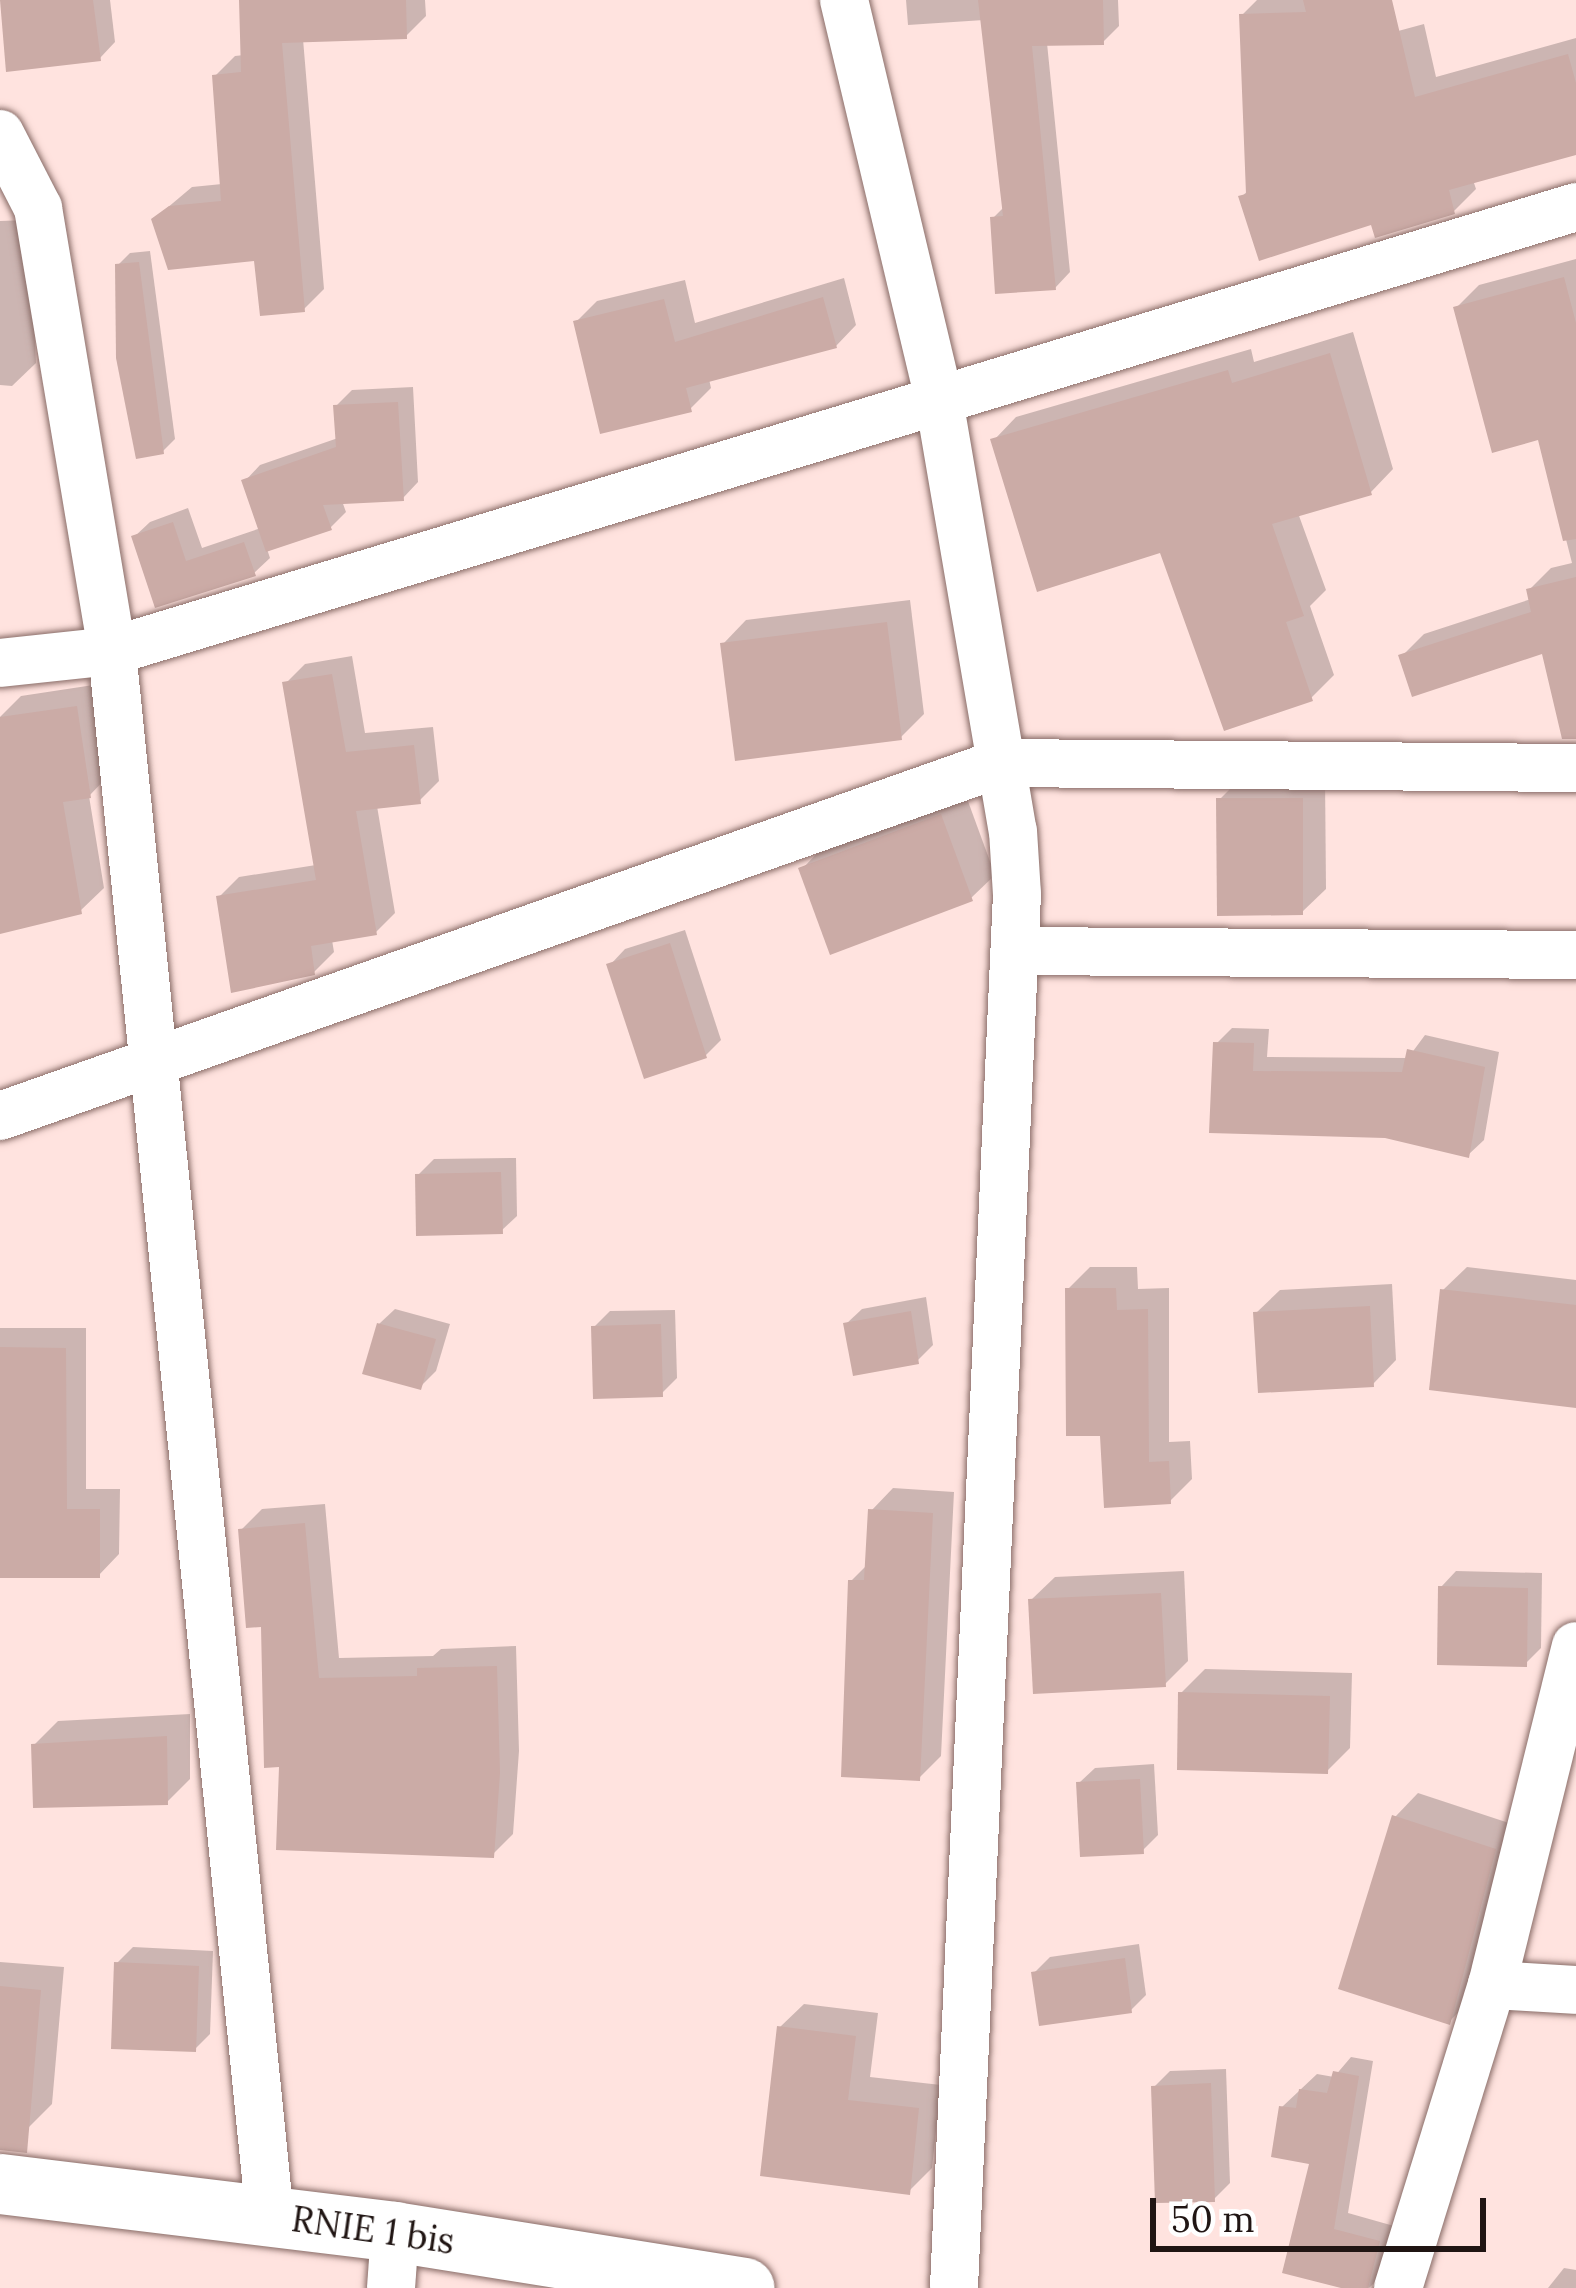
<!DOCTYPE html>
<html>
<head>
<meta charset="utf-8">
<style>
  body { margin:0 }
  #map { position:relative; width:1576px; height:2288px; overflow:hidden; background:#ffe3df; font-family:Lora,serif }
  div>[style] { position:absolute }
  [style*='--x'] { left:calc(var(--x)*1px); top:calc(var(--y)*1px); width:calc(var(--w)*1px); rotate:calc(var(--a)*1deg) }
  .shadow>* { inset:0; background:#0003 }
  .building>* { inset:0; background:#cbaba6 }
  .roads { filter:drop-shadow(0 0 3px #896c67) drop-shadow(0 0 3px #896c67) }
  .minor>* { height:48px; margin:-24px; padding:0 24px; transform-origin:24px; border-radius:24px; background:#fff }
  .major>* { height:60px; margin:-30px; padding:0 30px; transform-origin:30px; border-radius:30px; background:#fff }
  span { translate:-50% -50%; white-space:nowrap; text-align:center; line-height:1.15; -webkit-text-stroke:9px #fff; paint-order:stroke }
  .street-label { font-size:36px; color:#201513 }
  .scale { position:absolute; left:1150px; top:2198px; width:336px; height:54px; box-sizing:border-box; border:6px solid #201513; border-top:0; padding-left:15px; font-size:36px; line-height:42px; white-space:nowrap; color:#201513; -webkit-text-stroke:9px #fff; paint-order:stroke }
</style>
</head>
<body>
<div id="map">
  <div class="shadow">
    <i style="clip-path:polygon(2px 0,110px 0,115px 42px,100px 58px)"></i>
    <i style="clip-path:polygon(242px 0,425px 0,426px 16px,406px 36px,303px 39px,324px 289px,304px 309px,256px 258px,154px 219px,192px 187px,222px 184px,215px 76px,235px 56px,244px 55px)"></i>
    <i style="clip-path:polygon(906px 0,1118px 0,1119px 26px,1103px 42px,1047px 43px,1070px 272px,1055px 288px,993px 218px,1005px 206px,984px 20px,908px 25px)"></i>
    <i style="clip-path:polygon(1257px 0,1366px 0,1376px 37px,1424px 24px,1436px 77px,1576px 38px,1576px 150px,1473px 180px,1476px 189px,1454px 211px,1374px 222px,1241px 197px,1249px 190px,1242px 15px)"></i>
    <i style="clip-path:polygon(29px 220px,36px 363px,12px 386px,0 385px,0 221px)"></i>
    <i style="clip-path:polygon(150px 251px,175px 439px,163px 451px,118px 265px,130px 253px)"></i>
    <i style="clip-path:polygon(1576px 259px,1576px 700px,1544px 651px,1402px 656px,1424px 634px,1531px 599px,1529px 590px,1551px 568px,1572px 563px,1540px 437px,1456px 308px,1479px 285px)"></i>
    <i style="clip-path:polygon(844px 278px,856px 325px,836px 346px,709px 379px,711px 388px,690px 409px,576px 322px,597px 301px,685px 280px,695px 323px)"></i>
    <i style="clip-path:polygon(1353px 332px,1393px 469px,1371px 492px,1298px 513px,1326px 590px,1310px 606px,1334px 675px,1311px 698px,1162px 550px,994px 440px,1016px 417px,1251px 349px,1254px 362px)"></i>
    <i style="clip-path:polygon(413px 387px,418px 482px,403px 498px,342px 501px,346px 512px,330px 528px,267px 549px,270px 558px,254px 573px,157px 604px,134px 537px,150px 522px,188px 508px,202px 548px,261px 528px,245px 481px,260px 465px,338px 438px,336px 406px,352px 390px)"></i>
    <i style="clip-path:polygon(910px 600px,924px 714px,901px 737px,723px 644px,746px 620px)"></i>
    <i style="clip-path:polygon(352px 656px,365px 733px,433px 727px,439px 781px,419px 801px,377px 806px,395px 913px,375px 933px,332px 940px,334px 952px,314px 972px,219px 897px,239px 877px,316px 865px,285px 684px,305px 664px)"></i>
    <i style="clip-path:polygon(100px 684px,113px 771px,89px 796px,104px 888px,80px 911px,0 931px,0 717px,21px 696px)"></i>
    <i style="clip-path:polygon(1243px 776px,1325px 776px,1326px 889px,1302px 912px,1219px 800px)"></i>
    <i style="clip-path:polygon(965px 793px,995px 875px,971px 898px,802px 869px,825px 845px)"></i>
    <i style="clip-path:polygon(685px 930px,721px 1040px,705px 1056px,610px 965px,625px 949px)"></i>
    <i style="clip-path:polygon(1232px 1028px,1269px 1029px,1267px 1057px,1408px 1058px,1425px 1035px,1499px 1052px,1484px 1140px,1468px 1155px,1385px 1135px,1212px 1130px,1216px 1044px)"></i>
    <i style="clip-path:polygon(516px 1158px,517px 1216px,501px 1231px,418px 1175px,434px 1159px)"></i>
    <i style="clip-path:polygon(1090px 1267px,1137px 1267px,1138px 1289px,1169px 1288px,1169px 1442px,1190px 1441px,1192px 1479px,1170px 1501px,1103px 1433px,1068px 1289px)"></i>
    <i style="clip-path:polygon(1467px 1267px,1576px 1280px,1576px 1405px,1443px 1290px)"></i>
    <i style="clip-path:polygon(1392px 1284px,1396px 1360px,1373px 1384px,1256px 1313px,1280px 1290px)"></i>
    <i style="clip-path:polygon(926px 1297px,933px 1345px,917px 1361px,846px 1324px,862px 1309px)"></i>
    <i style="clip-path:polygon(395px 1309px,450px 1324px,436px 1371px,420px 1387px,379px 1324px)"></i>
    <i style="clip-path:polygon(675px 1310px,677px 1378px,661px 1394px,594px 1327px,610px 1311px)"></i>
    <i style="clip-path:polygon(0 1328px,86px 1328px,86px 1489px,120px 1489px,119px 1554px,99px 1575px,0 1575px)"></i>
    <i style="clip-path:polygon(893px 1488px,954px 1492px,941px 1756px,919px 1778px,851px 1581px,868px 1564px,871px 1511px)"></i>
    <i style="clip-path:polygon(325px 1504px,339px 1658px,433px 1656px,441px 1649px,516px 1646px,519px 1751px,513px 1834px,492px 1855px,283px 1764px,264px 1624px,241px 1530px,262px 1509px)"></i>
    <i style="clip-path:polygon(1184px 1571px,1188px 1661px,1165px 1684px,1031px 1600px,1055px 1577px)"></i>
    <i style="clip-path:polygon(1456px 1571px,1542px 1573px,1541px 1648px,1525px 1664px,1441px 1587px)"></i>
    <i style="clip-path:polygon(1205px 1669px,1352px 1673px,1350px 1748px,1327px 1771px,1181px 1693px)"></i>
    <i style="clip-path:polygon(190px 1714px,190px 1779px,167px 1802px,34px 1745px,58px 1721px)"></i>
    <i style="clip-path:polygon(1154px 1764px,1158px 1835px,1142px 1851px,1079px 1783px,1095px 1768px)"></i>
    <i style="clip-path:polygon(1418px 1793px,1518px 1826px,1472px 1998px,1449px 2022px,1395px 1817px)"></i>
    <i style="clip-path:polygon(1139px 1944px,1146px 1995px,1131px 2010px,1034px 1973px,1050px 1957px)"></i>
    <i style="clip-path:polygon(133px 1947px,213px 1951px,210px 2034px,195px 2049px,117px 1963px)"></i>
    <i style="clip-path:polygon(0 1962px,64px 1967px,52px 2104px,28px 2128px,0 2125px)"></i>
    <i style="clip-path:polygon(804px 2004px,878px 2013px,870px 2077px,941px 2085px,932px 2168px,909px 2191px,780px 2027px)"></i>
    <i style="clip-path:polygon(1351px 2057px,1373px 2061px,1348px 2213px,1394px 2226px,1381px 2276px,1369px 2288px,1286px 2271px,1313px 2162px,1282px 2107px,1317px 2074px,1334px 2077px)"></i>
    <i style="clip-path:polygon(1226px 2069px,1230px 2183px,1214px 2199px,1154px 2087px,1170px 2071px)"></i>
    <i style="clip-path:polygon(1564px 2268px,1576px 2270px,1576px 2288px,1548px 2288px)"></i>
  </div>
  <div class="building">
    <i style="clip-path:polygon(0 0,93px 0,101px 61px,6px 72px)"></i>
    <i style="clip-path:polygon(239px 0,406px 0,407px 39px,282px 43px,305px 312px,260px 316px,254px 261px,168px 270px,151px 219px,169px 206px,221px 201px,212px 75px,241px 72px)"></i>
    <i style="clip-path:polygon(978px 0,1103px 0,1104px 45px,1032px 46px,1056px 290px,995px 294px,990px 217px,1003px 216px)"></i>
    <i style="clip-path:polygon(1303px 0,1392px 0,1415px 97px,1568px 54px,1576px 83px,1576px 155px,1449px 190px,1455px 214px,1375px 238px,1371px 225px,1259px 261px,1238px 196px,1246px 194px,1239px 14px,1306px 12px)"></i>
    <i style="clip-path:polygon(139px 262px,164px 454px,136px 459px,116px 358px,115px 264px)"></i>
    <i style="clip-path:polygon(1564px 277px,1576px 323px,1576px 539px,1563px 541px,1538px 440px,1492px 453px,1453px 307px)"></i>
    <i style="clip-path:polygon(823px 297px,837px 348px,686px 388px,692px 412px,600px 434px,573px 321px,664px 299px,675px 342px)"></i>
    <i style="clip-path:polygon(1330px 353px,1372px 495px,1272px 524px,1304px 616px,1286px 622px,1313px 701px,1224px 731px,1160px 553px,1037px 592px,990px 439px,1228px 370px,1232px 383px)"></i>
    <i style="clip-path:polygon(398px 402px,404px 501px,323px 505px,332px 530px,266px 552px,241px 480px,336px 447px,333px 405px)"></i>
    <i style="clip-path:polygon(173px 522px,186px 561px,244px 542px,256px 576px,155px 608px,131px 536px)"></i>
    <i style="clip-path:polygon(1576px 577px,1576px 739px,1562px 739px,1542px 654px,1412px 697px,1398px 655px,1531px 612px,1526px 589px)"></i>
    <i style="clip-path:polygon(887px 622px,902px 740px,735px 761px,720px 643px)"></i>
    <i style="clip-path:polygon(332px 674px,346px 752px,414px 745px,421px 804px,356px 811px,377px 935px,311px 946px,315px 975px,231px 993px,216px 896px,316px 880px,282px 682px)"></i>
    <i style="clip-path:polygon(77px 706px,91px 798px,63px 802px,82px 914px,0 934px,0 717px)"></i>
    <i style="clip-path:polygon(1216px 798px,1303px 798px,1303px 915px,1217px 916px)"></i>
    <i style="clip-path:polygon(941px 814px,973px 901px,830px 955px,798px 868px)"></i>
    <i style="clip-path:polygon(670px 943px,707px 1058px,644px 1079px,606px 964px)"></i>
    <i style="clip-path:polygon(1213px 1042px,1254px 1043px,1253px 1071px,1402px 1072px,1407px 1049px,1485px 1067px,1469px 1158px,1385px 1138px,1209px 1133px)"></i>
    <i style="clip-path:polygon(501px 1172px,503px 1234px,416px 1236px,415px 1174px)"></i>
    <i style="clip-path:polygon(1065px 1288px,1116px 1288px,1117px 1310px,1148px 1309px,1149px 1462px,1169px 1461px,1171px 1504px,1104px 1508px,1100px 1436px,1066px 1436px)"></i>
    <i style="clip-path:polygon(1440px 1289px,1576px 1305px,1576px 1408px,1429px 1390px)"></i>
    <i style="clip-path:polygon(1370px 1306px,1374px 1387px,1258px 1393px,1253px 1312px)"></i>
    <i style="clip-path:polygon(911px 1311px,919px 1364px,853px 1376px,843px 1323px)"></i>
    <i style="clip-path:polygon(377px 1323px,436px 1339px,421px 1390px,362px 1374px)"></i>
    <i style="clip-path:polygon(661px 1324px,663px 1397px,593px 1399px,591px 1326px)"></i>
    <i style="clip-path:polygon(0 1347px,66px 1348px,67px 1509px,100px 1509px,100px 1578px,0 1578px)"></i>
    <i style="clip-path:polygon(868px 1509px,933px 1513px,920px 1781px,841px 1777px,848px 1580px,864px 1580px)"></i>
    <i style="clip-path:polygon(305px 1523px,319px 1678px,417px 1676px,417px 1668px,497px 1666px,500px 1773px,494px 1858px,276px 1850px,279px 1767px,264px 1768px,261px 1627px,246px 1628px,238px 1529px)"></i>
    <i style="clip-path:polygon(1438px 1586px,1528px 1588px,1527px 1667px,1437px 1665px)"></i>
    <i style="clip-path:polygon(1161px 1593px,1166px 1687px,1033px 1694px,1028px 1599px)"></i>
    <i style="clip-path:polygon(1178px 1692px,1330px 1696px,1328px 1774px,1177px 1770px)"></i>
    <i style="clip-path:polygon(167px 1736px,168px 1805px,33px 1808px,31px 1744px)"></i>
    <i style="clip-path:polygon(1140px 1779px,1144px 1854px,1080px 1857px,1076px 1782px)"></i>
    <i style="clip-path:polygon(1392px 1815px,1496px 1849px,1450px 2025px,1338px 1989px)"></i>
    <i style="clip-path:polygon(1125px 1958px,1132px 2013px,1039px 2026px,1031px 1972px)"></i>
    <i style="clip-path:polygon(114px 1962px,199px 1966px,196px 2052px,111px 2049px)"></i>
    <i style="clip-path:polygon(0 1986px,41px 1990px,27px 2153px,0 2150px)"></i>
    <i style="clip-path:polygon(777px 2026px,856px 2036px,848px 2100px,919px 2108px,910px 2195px,760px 2176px)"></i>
    <i style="clip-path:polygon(1333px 2071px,1359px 2076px,1334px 2229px,1380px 2241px,1368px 2288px,1341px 2288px,1282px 2273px,1309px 2164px,1271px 2157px,1279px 2106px,1296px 2108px,1299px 2089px,1327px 2093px)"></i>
    <i style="clip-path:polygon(1211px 2083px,1215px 2202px,1155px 2203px,1151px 2086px)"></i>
  </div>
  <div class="roads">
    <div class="minor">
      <i style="--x:844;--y:0;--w:411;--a:76.6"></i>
      <i style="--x:939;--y:400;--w:437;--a:80.3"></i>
      <i style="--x:1013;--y:831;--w:63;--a:86.4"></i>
      <i style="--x:1017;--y:894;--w:1395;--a:92.59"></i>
      <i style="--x:0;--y:134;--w:83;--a:62.8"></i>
      <i style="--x:38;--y:208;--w:449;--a:80.5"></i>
      <i style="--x:112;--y:651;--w:1573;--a:84.24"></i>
      <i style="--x:0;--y:663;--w:113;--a:-6.1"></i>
      <i style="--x:112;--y:651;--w:1530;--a:-16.87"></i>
      <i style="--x:1018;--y:951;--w:558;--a:0.41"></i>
      <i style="--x:0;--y:1116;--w:1061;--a:-19.43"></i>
      <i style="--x:1001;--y:763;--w:575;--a:0.5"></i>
      <i style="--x:1492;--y:1985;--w:84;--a:3.4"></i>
      <i style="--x:391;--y:2288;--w:56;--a:-85.9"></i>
      <i style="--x:1398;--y:2288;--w:317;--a:-72.8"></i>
      <i style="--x:1492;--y:1985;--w:349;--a:-76.1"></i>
    </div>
    <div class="major">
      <i style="--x:0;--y:2184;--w:398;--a:6.9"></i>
      <i style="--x:395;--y:2232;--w:354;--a:9.1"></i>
    </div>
  </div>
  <div class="street-label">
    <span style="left:373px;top:2230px;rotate:8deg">RNIE 1 bis</span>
  </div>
  <div class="scale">50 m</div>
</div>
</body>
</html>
